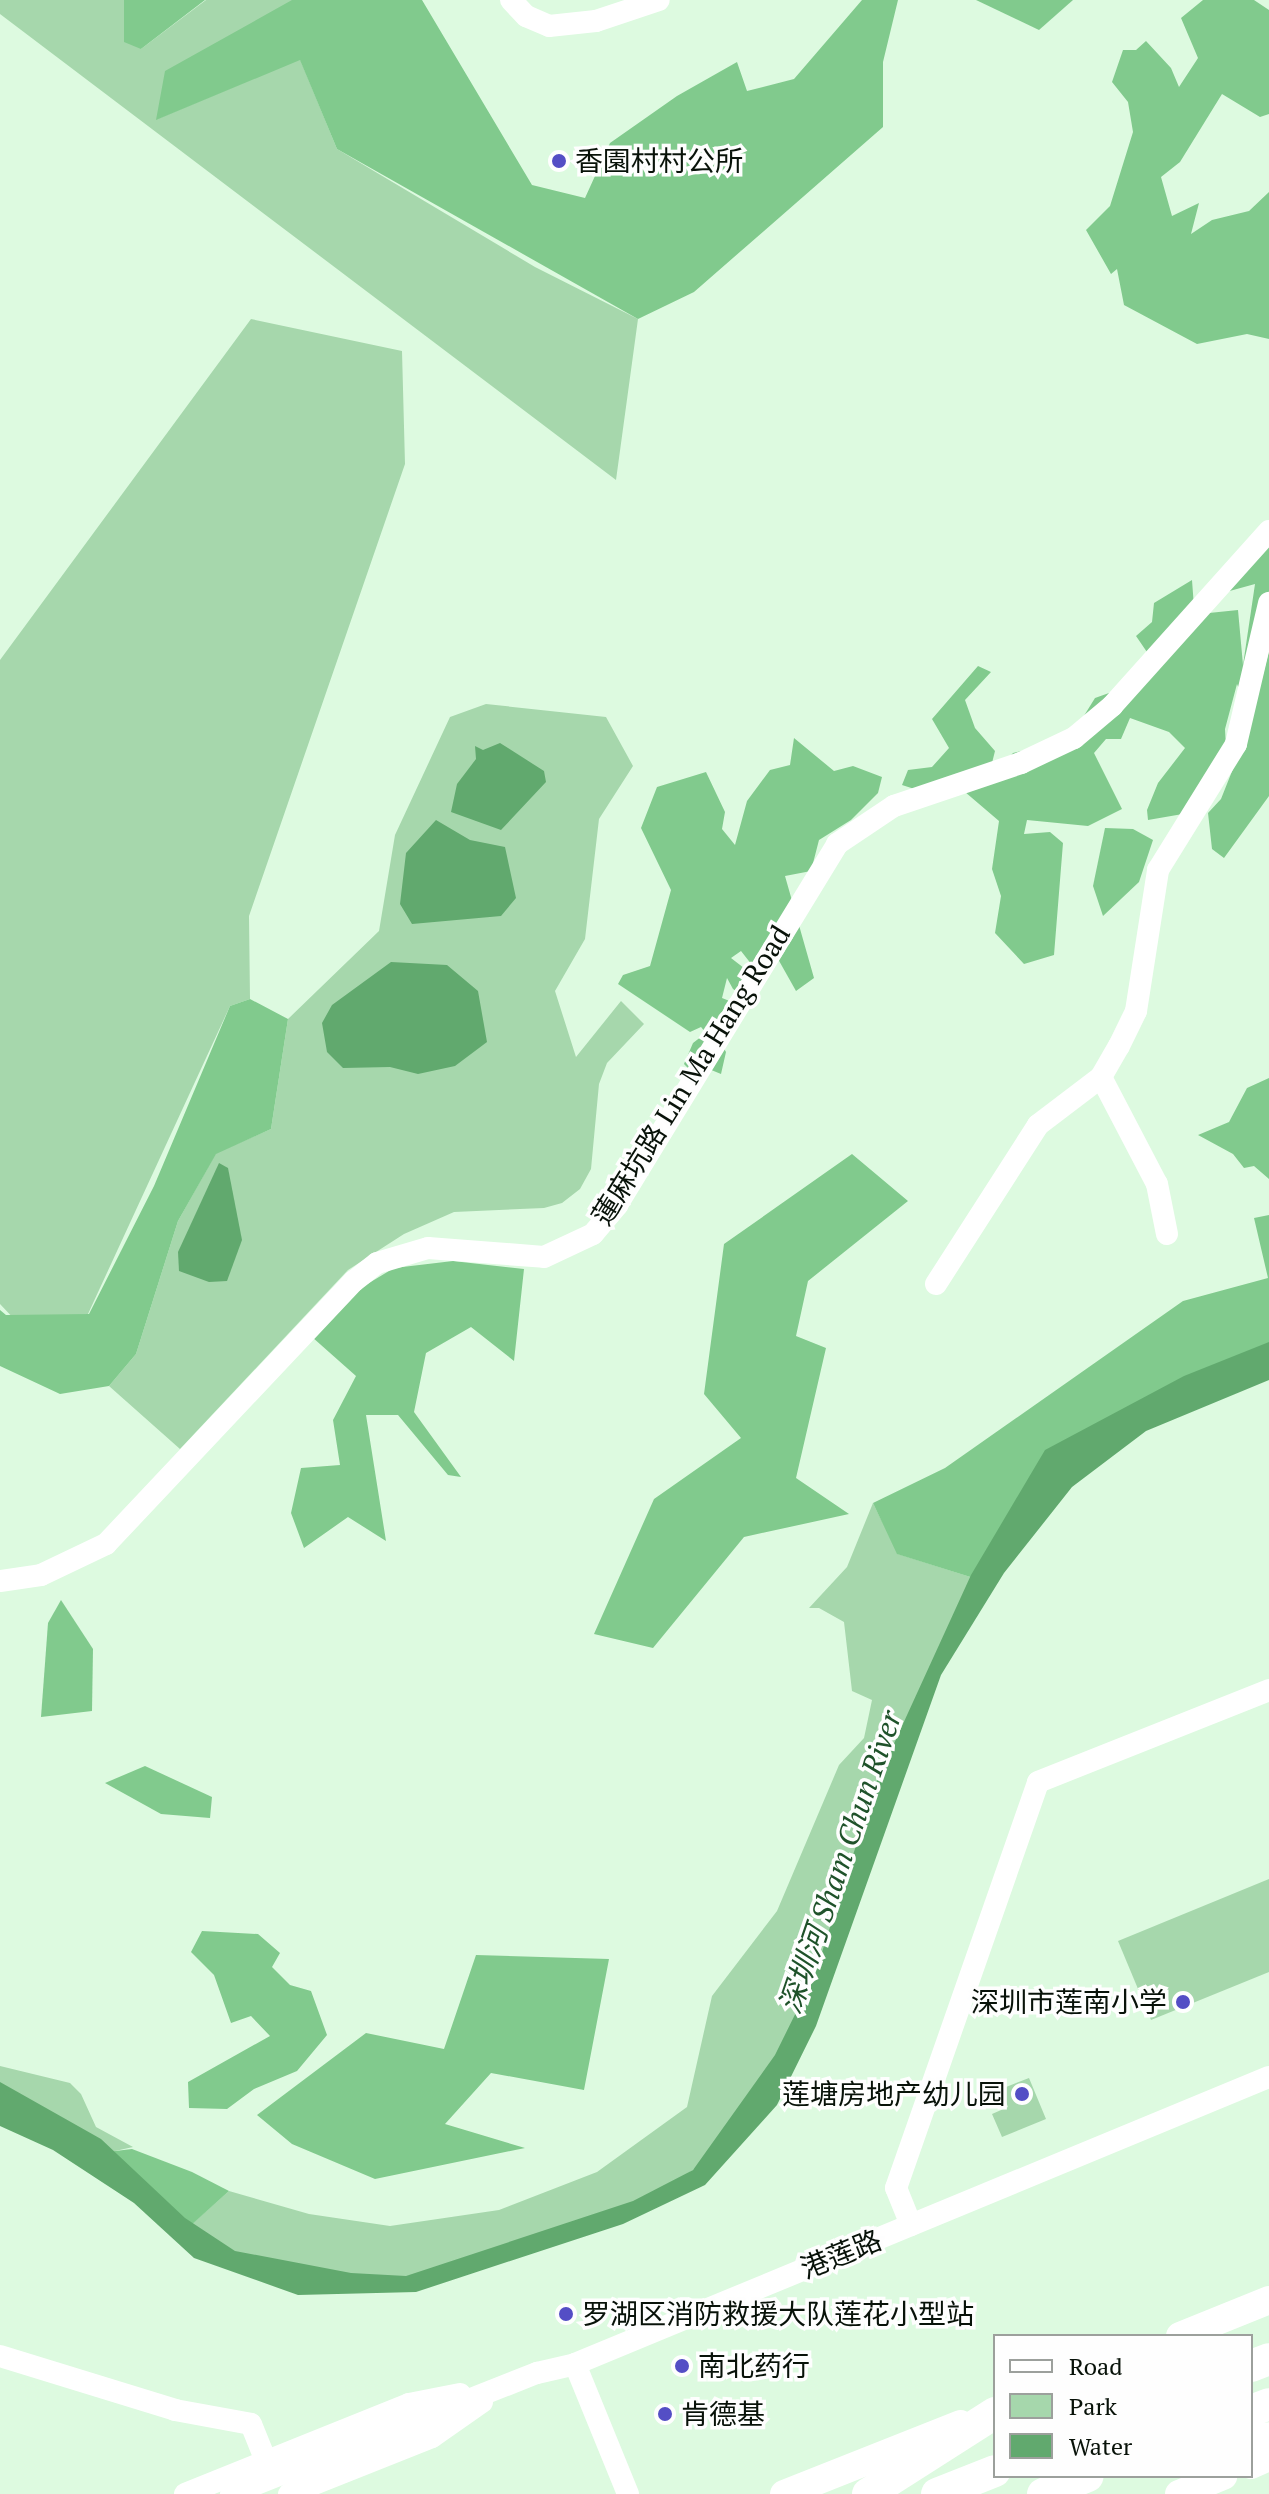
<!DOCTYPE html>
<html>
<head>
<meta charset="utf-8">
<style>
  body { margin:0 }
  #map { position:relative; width:1269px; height:2494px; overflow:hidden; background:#ddfae0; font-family:"PT Serif","Noto Sans SC",serif }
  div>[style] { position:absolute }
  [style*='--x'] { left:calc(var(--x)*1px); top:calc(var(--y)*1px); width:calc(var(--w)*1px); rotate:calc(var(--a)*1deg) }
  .green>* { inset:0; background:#a6d7ac }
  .forest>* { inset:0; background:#81ca8d }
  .water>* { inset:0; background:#61a96e }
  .minor>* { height:22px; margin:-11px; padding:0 11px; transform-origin:11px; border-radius:11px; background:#fff }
  .major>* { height:28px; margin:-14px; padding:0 14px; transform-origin:14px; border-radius:14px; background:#fff }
  .highway>* { height:32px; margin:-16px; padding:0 16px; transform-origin:16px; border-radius:16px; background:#fff }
  .dots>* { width:22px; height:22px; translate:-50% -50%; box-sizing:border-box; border:4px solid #fefefe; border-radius:50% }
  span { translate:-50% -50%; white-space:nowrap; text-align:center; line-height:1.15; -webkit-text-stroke:7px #fefefe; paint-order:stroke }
  .poi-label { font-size:28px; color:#081209 }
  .left { translate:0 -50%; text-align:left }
  .right { translate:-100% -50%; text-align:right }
  .street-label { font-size:28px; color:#081209 }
  .water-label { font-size:30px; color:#1f522a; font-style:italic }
  .legend { position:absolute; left:993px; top:2334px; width:260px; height:144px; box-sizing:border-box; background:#fefefe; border:2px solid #9ca09c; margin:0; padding:10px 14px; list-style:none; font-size:24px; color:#081209 }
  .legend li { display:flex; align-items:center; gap:16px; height:40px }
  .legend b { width:40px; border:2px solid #9ca09c }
</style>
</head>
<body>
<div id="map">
  <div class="green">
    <i style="clip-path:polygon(0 0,129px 0,141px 49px,206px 0,298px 0,157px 119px,300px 59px,337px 149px,535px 267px,638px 319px,616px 480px,0 14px)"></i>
    <i style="clip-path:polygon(251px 319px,402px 351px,405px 464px,249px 916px,250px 999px,230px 1006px,88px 1314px,17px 1322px,0 1304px,0 660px)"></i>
    <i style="clip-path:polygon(486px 704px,606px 717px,633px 766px,599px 819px,585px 939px,555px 991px,576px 1057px,621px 1001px,644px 1024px,607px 1063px,599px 1084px,591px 1169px,580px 1189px,562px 1203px,544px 1208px,454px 1212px,404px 1234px,348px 1270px,180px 1449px,109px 1386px,136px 1354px,178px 1221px,216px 1153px,271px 1129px,288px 1019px,379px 931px,395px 835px,450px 717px)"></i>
    <i style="clip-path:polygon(873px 1503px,898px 1554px,980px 1580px,902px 1742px,804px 2034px,736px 2141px,620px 2219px,382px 2283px,250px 2267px,185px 2230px,229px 2191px,309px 2214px,390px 2226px,499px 2210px,597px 2172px,687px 2107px,712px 1996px,777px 1911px,839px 1765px,864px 1738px,872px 1700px,852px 1691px,844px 1622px,819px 1608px,809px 1608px,847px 1567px)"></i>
    <i style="clip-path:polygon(1269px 1879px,1269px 1972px,1151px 2020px,1118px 1941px)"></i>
    <i style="clip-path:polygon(0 2066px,70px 2083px,81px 2094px,96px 2127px,133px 2147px,97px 2155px,0 2103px)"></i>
    <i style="clip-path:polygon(1029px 2078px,1046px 2119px,1002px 2137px,992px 2114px,1008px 2107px,1001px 2089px)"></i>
  </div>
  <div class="forest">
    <i style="clip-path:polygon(124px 0,205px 0,141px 49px,124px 42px)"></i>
    <i style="clip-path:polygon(292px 0,422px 0,532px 185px,585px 198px,610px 143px,677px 96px,737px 62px,747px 91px,794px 79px,862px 0,898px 0,883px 62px,883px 127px,694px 292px,638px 319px,337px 149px,300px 60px,156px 120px,165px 71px)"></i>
    <i style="clip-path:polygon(976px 0,1073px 0,1039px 30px)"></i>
    <i style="clip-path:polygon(1203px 0,1254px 0,1269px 10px,1269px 114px,1260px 117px,1222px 94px,1180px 162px,1161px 177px,1172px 216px,1199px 203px,1191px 234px,1212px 220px,1249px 211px,1269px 192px,1269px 339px,1247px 334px,1197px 344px,1124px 305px,1117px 269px,1111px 274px,1086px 230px,1110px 206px,1133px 132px,1128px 102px,1112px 82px,1123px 50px,1136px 50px,1146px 41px,1171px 68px,1179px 87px,1198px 58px,1181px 18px)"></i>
    <i style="clip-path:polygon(1269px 545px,1269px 633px,1241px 694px,1237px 684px,1225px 729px,1227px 767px,1200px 811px,1148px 820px,1147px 810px,1158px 783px,1185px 748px,1169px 732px,1130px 718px,1121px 739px,1106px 739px,1094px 753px,1122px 809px,1088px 826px,1027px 820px,1024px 834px,1050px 832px,1063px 843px,1054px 955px,1024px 964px,995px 933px,1001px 896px,992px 869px,999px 821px,958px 786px,930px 794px,902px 785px,908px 770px,932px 767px,949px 748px,932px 719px,978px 666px,991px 672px,965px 700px,975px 728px,995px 751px,987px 783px,1013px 753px,1069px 740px,1095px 698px,1123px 688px,1149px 655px,1136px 636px,1152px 622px,1154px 603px,1192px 580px,1194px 607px,1209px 613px,1238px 610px,1243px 665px,1255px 584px,1226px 592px)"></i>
    <i style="clip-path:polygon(1269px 651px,1269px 796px,1224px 858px,1212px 849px,1208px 813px,1221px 799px,1250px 726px)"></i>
    <i style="clip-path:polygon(794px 738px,834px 771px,853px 766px,882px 777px,878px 793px,851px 820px,819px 840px,811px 871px,785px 876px,814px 978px,796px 991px,778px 959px,752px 965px,741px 951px,731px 958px,762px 982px,750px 1000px,733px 989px,727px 978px,722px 998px,742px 1006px,717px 1037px,726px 1052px,721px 1074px,704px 1067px,697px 1077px,684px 1064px,693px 1043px,706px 1033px,701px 1027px,690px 1032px,618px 984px,623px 975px,650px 966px,671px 890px,641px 828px,657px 787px,706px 772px,725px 812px,722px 829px,735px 845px,747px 801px,770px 770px,790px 765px)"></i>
    <i style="clip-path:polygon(1105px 828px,1133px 829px,1153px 840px,1139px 882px,1103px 916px,1093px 886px)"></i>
    <i style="clip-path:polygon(250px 999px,288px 1019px,271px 1129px,216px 1154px,178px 1221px,136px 1354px,109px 1386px,60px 1394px,0 1366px,0 1310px,6px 1315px,89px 1314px,154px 1186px,230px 1006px)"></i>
    <i style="clip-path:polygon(1269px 1078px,1269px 1179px,1254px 1166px,1244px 1168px,1233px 1154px,1198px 1135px,1229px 1122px,1247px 1088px)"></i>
    <i style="clip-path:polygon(852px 1154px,908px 1201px,808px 1281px,796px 1336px,826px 1348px,796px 1478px,849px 1514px,744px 1537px,653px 1648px,594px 1634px,654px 1499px,741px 1438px,704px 1394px,724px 1244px)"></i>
    <i style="clip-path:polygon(1269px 1215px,1269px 1357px,1051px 1466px,980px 1580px,897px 1554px,873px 1503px,945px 1468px,1183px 1301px,1268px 1278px,1254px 1218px)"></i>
    <i style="clip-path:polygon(453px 1261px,524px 1269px,514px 1361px,471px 1327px,426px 1353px,414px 1412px,461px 1477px,448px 1475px,398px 1415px,366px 1415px,386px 1541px,348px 1517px,304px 1548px,291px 1513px,301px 1468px,340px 1465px,333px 1420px,356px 1376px,312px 1337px,359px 1289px,394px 1268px)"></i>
    <i style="clip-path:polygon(61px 1600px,93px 1649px,92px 1711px,41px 1717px,48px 1623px)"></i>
    <i style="clip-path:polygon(145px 1766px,212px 1797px,210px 1818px,161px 1814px,105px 1783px)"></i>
    <i style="clip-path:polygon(202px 1931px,258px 1934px,280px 1953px,272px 1967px,290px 1985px,311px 1991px,327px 2035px,297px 2071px,254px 2089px,227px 2109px,189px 2108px,188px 2082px,270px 2036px,251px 2016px,231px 2023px,214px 1975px,191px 1952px)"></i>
    <i style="clip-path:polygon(476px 1955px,609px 1959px,584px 2090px,491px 2073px,445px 2124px,525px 2148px,375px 2179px,292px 2144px,257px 2115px,366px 2033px,444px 2049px)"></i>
    <i style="clip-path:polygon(132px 2149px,192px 2172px,229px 2191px,189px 2227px,107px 2152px)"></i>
  </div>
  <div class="water">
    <i style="clip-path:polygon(500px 743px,544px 771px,546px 782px,501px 830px,451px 812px,457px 784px,476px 759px,475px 746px,483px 750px)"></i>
    <i style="clip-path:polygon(436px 820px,470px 840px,505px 847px,516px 898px,501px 916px,412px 924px,400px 904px,406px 853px)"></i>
    <i style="clip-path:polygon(391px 962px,447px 965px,478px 991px,487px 1042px,455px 1066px,418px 1074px,390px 1067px,343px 1068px,327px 1052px,322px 1023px,332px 1005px)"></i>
    <i style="clip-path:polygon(219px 1163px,228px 1168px,242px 1240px,227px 1281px,209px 1282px,179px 1271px,178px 1252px)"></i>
    <i style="clip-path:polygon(1269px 1342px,1269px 1380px,1146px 1431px,1072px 1487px,1004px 1573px,941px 1675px,816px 2026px,777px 2105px,705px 2185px,623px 2224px,416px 2292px,298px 2295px,194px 2258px,134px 2203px,53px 2150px,0 2126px,0 2082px,101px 2139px,185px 2218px,235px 2251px,351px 2273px,406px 2276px,633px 2201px,693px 2170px,775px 2055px,815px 1974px,876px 1783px,971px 1575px,1045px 1450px,1184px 1376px)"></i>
  </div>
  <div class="minor">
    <i style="--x:511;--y:0;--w:22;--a:47"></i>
    <i style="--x:526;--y:16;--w:25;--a:23"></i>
    <i style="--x:549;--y:26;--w:47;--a:-6.1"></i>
    <i style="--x:596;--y:21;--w:66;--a:-18.4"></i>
    <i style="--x:1101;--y:1077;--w:121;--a:62.4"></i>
    <i style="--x:1157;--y:1184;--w:51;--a:78.7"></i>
    <i style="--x:936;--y:1284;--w:189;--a:-57.3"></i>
    <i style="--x:1038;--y:1125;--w:79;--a:-37.3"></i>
    <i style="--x:1101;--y:1077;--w:36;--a:-60"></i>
    <i style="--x:1119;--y:1046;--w:39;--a:-64"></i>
    <i style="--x:1136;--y:1011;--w:143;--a:-81.1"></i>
    <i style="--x:1158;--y:870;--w:148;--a:-58.2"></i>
    <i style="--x:1236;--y:744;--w:145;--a:-76.8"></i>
    <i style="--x:0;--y:1581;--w:41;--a:-8.3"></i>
    <i style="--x:41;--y:1575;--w:72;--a:-25.5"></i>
    <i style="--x:106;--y:1544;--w:361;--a:-46.7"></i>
    <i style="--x:354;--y:1281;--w:29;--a:-38"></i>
    <i style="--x:377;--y:1263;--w:53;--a:-16.4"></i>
    <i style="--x:428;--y:1248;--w:116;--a:4.4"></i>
    <i style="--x:544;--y:1257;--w:54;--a:-25.1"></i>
    <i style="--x:593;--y:1234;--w:38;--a:-50"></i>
    <i style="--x:617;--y:1205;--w:423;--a:-58.6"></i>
    <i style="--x:837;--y:844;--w:69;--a:-33.7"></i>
    <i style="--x:894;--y:806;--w:134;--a:-18.7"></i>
    <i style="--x:1021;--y:763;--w:59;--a:-25.3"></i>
    <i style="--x:1074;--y:738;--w:50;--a:-40.1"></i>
    <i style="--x:1112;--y:706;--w:235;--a:-48.1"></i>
    <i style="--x:911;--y:2225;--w:40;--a:-112"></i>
    <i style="--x:896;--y:2188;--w:430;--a:-70.7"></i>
    <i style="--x:1038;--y:1782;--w:249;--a:-21.7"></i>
    <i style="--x:0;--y:2356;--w:183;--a:17.1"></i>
    <i style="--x:175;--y:2410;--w:77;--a:10.4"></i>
    <i style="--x:251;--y:2424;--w:40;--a:68"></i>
    <i style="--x:575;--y:2364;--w:140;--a:67.8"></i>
    <i style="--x:185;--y:2494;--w:241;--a:-21.9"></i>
    <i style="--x:409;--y:2404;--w:52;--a:-11.1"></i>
    <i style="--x:231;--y:2494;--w:329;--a:-21.6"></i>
    <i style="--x:537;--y:2373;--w:39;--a:-13"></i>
    <i style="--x:575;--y:2364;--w:751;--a:-22.47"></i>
    <i style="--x:289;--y:2494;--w:154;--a:-21.7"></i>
    <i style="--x:432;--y:2437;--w:61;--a:-35"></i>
  </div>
  <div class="major">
    <i style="--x:1180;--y:2336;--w:96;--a:-22"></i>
    <i style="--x:1251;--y:2465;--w:20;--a:-24"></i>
    <i style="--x:784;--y:2494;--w:190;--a:-21.6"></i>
    <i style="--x:1179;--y:2494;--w:48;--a:-22.2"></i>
  </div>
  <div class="highway">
    <i style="--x:1251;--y:2366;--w:19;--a:-21"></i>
    <i style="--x:1251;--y:2411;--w:19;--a:-21"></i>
    <i style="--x:1251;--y:2441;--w:18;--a:-9"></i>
    <i style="--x:868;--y:2494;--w:151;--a:-32.5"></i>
    <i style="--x:937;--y:2494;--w:62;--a:-21.6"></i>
    <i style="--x:1043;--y:2494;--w:48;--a:-21.8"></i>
  </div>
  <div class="dots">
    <i style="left:559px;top:161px;background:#544ec5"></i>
    <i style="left:1183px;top:2002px;background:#544ec5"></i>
    <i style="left:1022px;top:2094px;background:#544ec5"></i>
    <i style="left:566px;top:2314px;background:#544ec5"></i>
    <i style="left:682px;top:2366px;background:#544ec5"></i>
    <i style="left:665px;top:2414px;background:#544ec5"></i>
  </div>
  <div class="poi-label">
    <span class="left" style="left:575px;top:161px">香園村村公所</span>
    <span class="right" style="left:1167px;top:2002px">深圳市莲南小学</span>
    <span class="right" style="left:1006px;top:2094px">莲塘房地产幼儿园</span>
    <span class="left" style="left:582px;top:2314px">罗湖区消防救援大队莲花小型站</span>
    <span class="left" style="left:698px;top:2366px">南北药行</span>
    <span class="left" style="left:681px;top:2414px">肯德基</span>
  </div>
  <div class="street-label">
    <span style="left:691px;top:1075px;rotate:-58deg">蓮麻坑路 Lin Ma Hang Road</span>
    <span style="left:841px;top:2254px;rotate:-22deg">港莲路</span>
  </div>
  <div class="water-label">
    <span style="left:840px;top:1862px;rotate:-71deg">深圳河 Sham Chun River</span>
  </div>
  <ul class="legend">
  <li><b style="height:10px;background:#fff"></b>Road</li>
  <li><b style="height:22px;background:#a6d7ac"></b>Park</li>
  <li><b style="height:22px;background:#61a96e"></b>Water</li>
  </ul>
</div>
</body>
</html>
